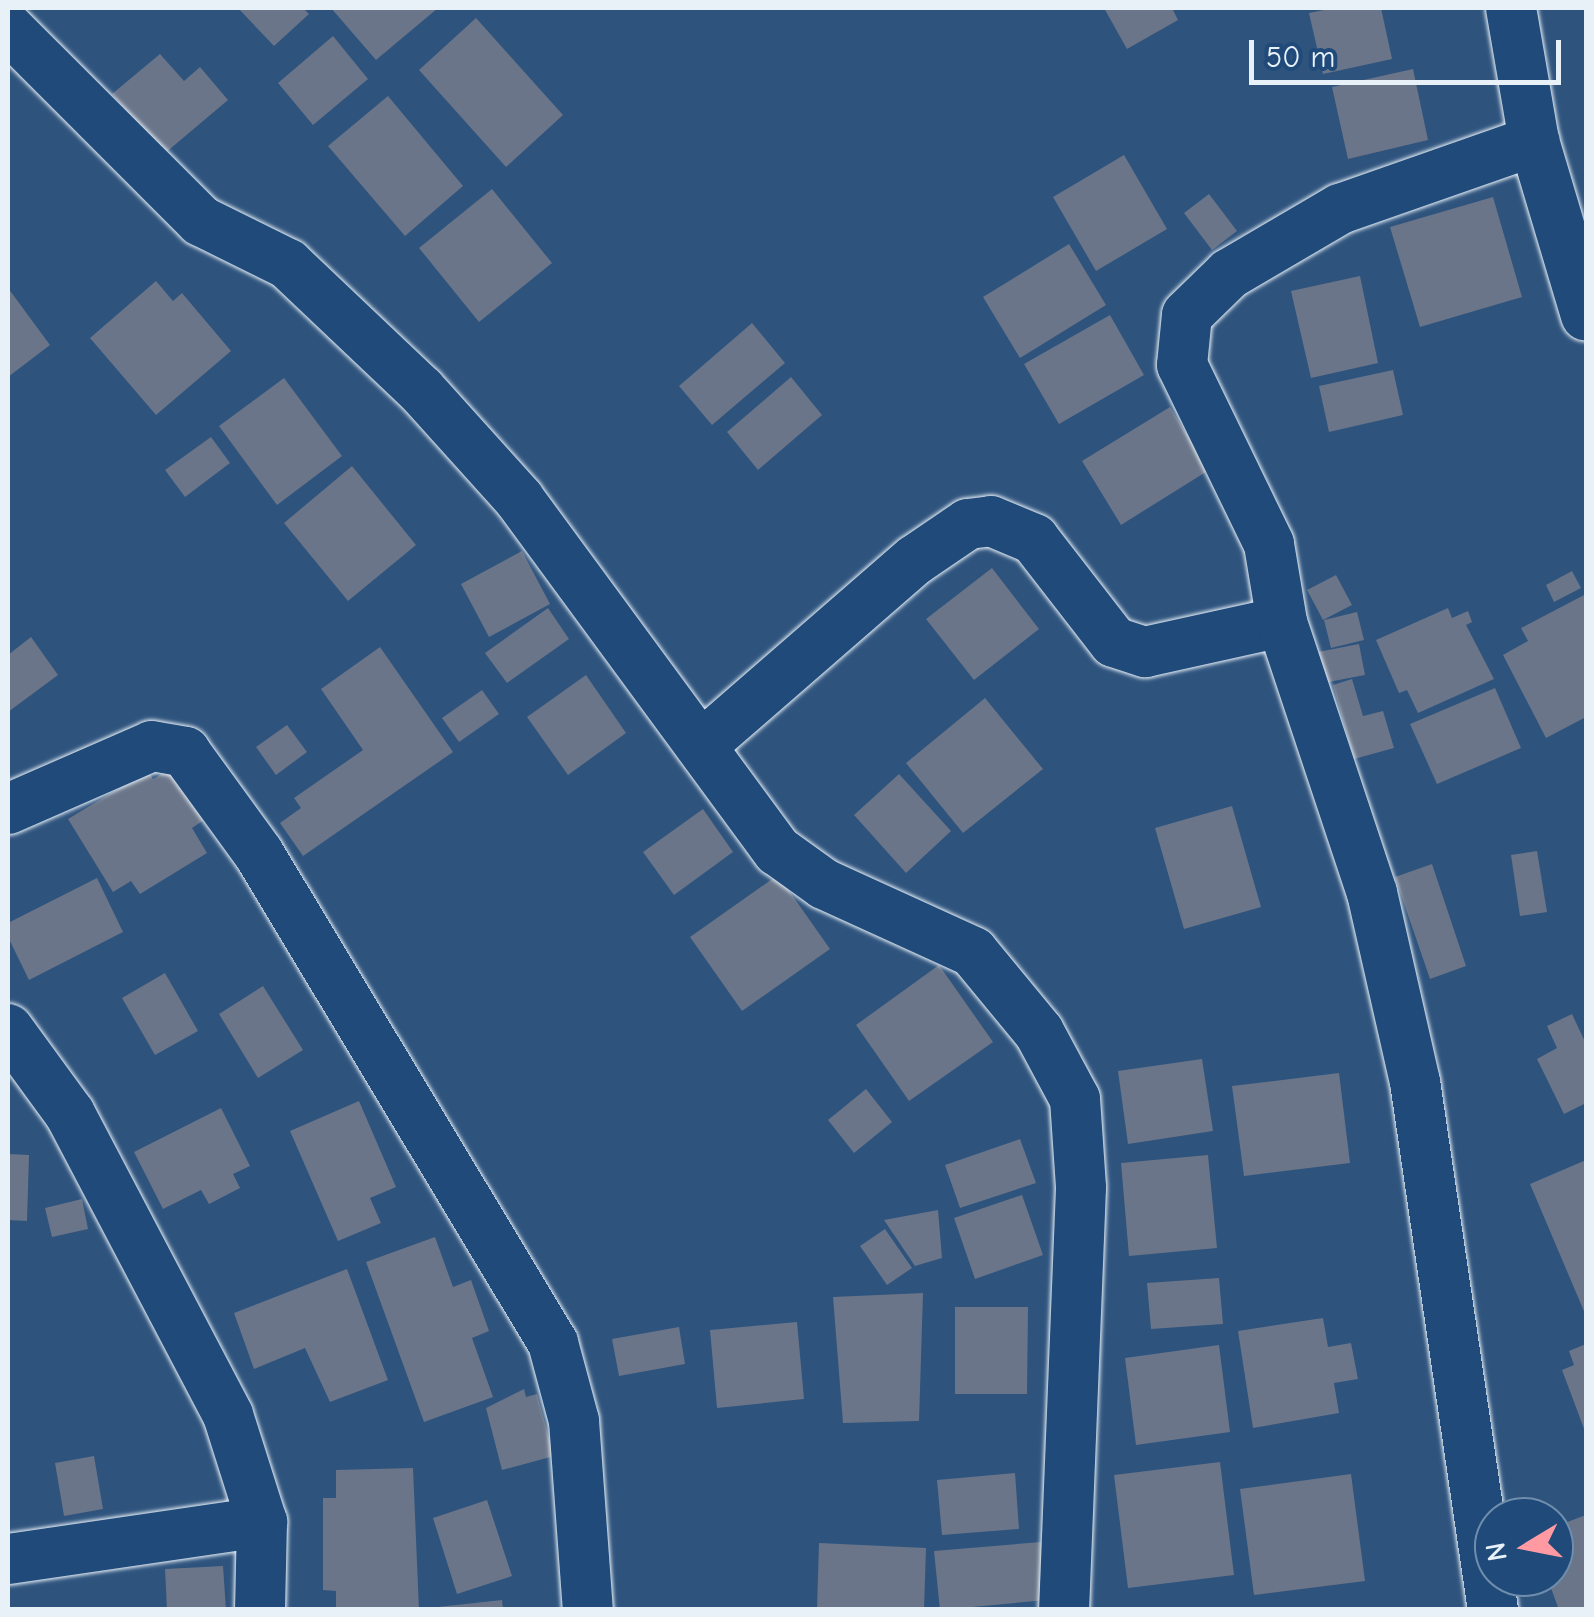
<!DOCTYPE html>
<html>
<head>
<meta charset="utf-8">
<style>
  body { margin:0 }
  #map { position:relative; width:1594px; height:1617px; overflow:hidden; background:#2e537d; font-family:"Comic Neue",sans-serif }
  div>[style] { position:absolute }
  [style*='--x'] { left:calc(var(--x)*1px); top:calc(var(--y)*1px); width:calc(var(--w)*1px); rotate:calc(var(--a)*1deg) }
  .building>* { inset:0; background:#6a7589 }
  .roads { filter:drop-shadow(0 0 2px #e8f1f8) drop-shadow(0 0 2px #e8f1f8) }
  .minor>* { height:50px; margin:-25px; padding:0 25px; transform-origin:25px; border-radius:25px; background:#1f4a7a }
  span { translate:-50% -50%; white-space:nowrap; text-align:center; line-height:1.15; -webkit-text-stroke:8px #1f4a7a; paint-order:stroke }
  .frame { position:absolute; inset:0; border:10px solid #e8f1f8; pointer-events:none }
  .north { position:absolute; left:1474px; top:1497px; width:100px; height:100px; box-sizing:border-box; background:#1f4a7a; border:2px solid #6f8dac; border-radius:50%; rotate:260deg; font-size:28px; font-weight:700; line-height:40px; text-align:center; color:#e8f1f8 }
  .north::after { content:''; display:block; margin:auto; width:35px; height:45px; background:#ff9aa2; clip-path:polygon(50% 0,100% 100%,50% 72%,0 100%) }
  .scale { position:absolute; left:1249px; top:40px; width:312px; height:45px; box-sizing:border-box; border:5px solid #e8f1f8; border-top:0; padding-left:12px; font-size:30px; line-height:35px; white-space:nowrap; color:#e8f1f8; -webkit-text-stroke:8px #1f4a7a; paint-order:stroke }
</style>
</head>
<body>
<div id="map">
  <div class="building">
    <i style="clip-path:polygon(238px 8px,303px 8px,309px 14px,274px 46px)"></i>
    <i style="clip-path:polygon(331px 8px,438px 8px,376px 60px)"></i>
    <i style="clip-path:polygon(1104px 8px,1172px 8px,1178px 20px,1127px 49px)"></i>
    <i style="clip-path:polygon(1334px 8px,1381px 8px,1392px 59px,1323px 74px,1309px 13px)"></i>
    <i style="clip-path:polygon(476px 18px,563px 115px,506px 167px,419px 70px)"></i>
    <i style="clip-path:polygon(333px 36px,368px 79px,313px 125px,278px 83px)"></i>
    <i style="clip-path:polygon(160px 54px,184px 81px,200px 67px,228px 100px,164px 154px,112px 94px)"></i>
    <i style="clip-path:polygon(1413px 69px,1428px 140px,1348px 159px,1332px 87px)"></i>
    <i style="clip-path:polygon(388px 96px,463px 186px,405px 236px,328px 146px)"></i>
    <i style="clip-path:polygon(1124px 155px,1167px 229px,1096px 271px,1053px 197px)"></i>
    <i style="clip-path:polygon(492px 189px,552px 263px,479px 322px,419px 248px)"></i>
    <i style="clip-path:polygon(1209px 194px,1237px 231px,1212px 250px,1184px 213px)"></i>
    <i style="clip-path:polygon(1493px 197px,1522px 297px,1420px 327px,1390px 227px)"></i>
    <i style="clip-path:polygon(1069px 244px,1106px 305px,1020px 358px,983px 297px)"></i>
    <i style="clip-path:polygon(1360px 276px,1378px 363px,1311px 378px,1291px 291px)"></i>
    <i style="clip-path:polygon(156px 281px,173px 301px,182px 293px,231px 351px,156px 415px,90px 338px)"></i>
    <i style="clip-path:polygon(8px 288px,50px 345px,8px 377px)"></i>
    <i style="clip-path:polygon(1110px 315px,1144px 375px,1059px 424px,1024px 364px)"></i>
    <i style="clip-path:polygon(752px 323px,785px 363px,712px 425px,679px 386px)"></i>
    <i style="clip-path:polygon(1393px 370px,1403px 415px,1329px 432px,1319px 386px)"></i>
    <i style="clip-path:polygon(791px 377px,822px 415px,758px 470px,727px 432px)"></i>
    <i style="clip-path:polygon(284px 378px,342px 456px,277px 505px,219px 426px)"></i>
    <i style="clip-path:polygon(1170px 407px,1209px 470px,1121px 525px,1082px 461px)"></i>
    <i style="clip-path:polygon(211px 437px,230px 463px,185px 497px,165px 470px)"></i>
    <i style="clip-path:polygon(352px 466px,416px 545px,348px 601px,284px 523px)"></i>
    <i style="clip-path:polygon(522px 551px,550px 604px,489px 637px,461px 584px)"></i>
    <i style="clip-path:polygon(992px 568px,1039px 629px,974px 680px,926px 619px)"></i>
    <i style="clip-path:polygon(1572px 571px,1581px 588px,1554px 602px,1546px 585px)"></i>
    <i style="clip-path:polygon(1336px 575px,1352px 605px,1323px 620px,1307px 590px)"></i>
    <i style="clip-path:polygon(1586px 594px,1586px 717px,1546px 738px,1503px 655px,1528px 641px,1521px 628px)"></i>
    <i style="clip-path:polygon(548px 608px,569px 639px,507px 683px,485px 653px)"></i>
    <i style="clip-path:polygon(1448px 608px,1452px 618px,1468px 611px,1472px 622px,1466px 625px,1494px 679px,1418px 713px,1407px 690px,1399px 693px,1376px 640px)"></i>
    <i style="clip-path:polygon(1357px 612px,1364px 640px,1331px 648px,1324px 620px)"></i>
    <i style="clip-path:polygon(31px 637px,58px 675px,8px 712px,8px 655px)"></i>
    <i style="clip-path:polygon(1359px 644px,1365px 675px,1323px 683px,1318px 652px)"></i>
    <i style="clip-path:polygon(380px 647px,453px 752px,303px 856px,280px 823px,301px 808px,294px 798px,363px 750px,321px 689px)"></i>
    <i style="clip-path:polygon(586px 675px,626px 733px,568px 775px,527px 717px)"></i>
    <i style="clip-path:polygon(1352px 679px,1363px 716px,1383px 711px,1394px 748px,1354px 759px,1333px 685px)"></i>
    <i style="clip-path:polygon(1495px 688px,1521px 748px,1437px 784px,1410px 724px)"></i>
    <i style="clip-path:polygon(482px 690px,499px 714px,459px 742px,442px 718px)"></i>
    <i style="clip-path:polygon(985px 698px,1043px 769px,963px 833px,906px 763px)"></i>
    <i style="clip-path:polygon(287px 725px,307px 752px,276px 775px,256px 747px)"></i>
    <i style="clip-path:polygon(175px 766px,207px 818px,192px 828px,207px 853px,140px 894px,131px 881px,113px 892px,68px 819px,148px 771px,153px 779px)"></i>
    <i style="clip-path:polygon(899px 774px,951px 831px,906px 873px,854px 815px)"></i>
    <i style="clip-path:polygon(1232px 806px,1261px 907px,1184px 929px,1155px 828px)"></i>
    <i style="clip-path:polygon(703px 809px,733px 852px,674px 895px,643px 852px)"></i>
    <i style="clip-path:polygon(1537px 851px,1547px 912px,1520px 916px,1511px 855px)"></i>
    <i style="clip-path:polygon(1432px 864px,1466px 966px,1430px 979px,1395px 877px)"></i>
    <i style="clip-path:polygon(778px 875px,830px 949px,742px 1011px,690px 937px)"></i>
    <i style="clip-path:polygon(97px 878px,123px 932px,29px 980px,8px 937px,8px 923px)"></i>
    <i style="clip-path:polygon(939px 965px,993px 1042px,909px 1101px,856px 1025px)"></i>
    <i style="clip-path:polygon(165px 973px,198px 1031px,155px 1055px,122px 998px)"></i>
    <i style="clip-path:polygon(263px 986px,303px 1050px,258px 1078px,219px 1014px)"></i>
    <i style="clip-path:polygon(1572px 1014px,1586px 1044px,1586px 1103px,1564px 1114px,1537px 1059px,1557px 1048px,1547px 1026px)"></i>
    <i style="clip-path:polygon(1202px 1059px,1213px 1131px,1128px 1144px,1118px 1071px)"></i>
    <i style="clip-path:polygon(1339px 1073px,1350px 1163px,1244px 1176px,1232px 1086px)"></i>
    <i style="clip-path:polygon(866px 1089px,892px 1122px,854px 1153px,828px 1120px)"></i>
    <i style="clip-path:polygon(359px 1101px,396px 1187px,370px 1198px,381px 1223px,338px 1241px,290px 1131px)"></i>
    <i style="clip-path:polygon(221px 1108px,250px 1166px,233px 1174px,240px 1188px,209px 1204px,201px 1190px,163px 1209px,134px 1152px)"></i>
    <i style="clip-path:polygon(1020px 1139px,1036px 1183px,960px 1208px,945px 1165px)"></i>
    <i style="clip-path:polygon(8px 1154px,29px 1155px,27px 1221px,8px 1220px)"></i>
    <i style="clip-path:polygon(1208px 1155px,1217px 1248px,1129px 1256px,1121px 1163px)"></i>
    <i style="clip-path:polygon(1586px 1160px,1586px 1316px,1530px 1184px)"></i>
    <i style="clip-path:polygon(1022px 1195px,1043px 1255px,975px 1279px,954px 1218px)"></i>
    <i style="clip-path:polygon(82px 1199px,88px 1229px,52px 1237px,45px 1208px)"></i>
    <i style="clip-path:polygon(938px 1210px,942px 1258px,915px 1266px,884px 1220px)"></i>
    <i style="clip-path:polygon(885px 1229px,912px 1268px,887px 1285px,860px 1246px)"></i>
    <i style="clip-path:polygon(435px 1237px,453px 1287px,471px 1280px,489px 1331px,472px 1338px,493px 1397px,424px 1422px,366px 1262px)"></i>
    <i style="clip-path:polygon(347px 1269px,388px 1380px,330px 1402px,305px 1348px,254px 1369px,234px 1313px)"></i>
    <i style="clip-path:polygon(1219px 1278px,1223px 1324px,1151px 1329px,1147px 1283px)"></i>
    <i style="clip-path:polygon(923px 1293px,919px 1421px,843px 1423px,833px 1297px)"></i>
    <i style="clip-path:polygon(955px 1307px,1028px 1307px,1027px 1394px,955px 1394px)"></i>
    <i style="clip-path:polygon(1323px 1318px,1328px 1347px,1351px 1343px,1358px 1379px,1334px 1383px,1339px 1413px,1253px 1428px,1238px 1331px)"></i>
    <i style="clip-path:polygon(797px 1322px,804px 1399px,717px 1408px,710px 1330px)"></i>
    <i style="clip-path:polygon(679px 1327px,685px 1364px,619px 1376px,612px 1339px)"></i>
    <i style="clip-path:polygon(1586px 1344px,1586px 1434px,1562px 1370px,1574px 1365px,1569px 1351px)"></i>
    <i style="clip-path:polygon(1219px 1345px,1230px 1432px,1136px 1445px,1125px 1358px)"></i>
    <i style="clip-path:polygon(524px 1389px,526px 1397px,537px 1394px,554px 1456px,502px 1470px,486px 1408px)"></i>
    <i style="clip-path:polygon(94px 1456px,103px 1509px,64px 1516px,55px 1463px)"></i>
    <i style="clip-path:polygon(1220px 1462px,1234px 1575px,1128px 1588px,1114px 1475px)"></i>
    <i style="clip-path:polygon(413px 1468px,419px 1610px,336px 1610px,336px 1591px,323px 1590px,323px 1498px,336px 1498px,336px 1470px)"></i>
    <i style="clip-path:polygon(1015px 1473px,1019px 1529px,942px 1535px,937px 1480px)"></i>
    <i style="clip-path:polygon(1351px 1474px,1365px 1581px,1254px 1595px,1240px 1489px)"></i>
    <i style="clip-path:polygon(487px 1500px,512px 1576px,457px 1594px,433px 1518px)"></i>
    <i style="clip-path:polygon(1586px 1515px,1586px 1610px,1559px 1610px,1547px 1577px,1554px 1577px,1554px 1527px)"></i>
    <i style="clip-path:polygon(1041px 1542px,1046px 1600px,940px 1610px,934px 1551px)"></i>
    <i style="clip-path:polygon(819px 1543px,926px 1548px,924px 1610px,817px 1610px)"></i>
    <i style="clip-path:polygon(223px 1566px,226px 1610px,167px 1610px,165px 1569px)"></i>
    <i style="clip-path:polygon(502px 1600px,503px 1610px,438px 1610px,438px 1607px)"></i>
  </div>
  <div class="roads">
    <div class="minor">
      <i style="--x:1511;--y:8;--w:135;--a:80.2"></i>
      <i style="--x:1534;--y:141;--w:182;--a:73.4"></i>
      <i style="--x:8;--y:28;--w:273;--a:45"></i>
      <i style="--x:201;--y:221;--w:97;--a:26.3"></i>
      <i style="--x:288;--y:264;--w:183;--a:43.5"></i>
      <i style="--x:421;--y:390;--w:147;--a:48"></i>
      <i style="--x:519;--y:499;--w:437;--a:53.7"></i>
      <i style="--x:778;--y:851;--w:57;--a:35.7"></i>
      <i style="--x:824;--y:884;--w:164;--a:24.5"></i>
      <i style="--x:973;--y:952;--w:104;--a:50.5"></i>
      <i style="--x:1039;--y:1032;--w:76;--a:61.8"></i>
      <i style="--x:1075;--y:1099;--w:89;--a:86.1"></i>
      <i style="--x:1081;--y:1188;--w:422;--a:92.3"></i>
      <i style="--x:702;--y:745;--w:282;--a:-41"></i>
      <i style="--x:915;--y:560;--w:64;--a:-34.2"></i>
      <i style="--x:968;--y:524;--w:23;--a:-7"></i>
      <i style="--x:991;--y:521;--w:47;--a:22.7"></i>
      <i style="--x:1034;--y:539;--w:130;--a:52.2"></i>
      <i style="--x:1114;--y:642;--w:33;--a:18"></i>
      <i style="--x:1145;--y:652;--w:140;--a:-12.4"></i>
      <i style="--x:8;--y:809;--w:157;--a:-23.6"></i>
      <i style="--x:152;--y:746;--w:34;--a:10"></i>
      <i style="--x:185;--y:752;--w:126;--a:54"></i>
      <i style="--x:259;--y:854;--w:571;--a:58.98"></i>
      <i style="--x:553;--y:1343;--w:81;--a:74.9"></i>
      <i style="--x:574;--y:1421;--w:190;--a:85.8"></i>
      <i style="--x:8;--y:1029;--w:105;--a:53.9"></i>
      <i style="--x:70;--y:1114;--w:340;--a:62.3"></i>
      <i style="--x:228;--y:1415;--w:112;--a:72.4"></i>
      <i style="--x:262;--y:1522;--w:88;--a:91.3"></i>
      <i style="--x:8;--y:1559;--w:257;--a:-8.3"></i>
      <i style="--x:1493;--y:1610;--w:534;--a:-98.4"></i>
      <i style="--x:1415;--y:1082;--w:194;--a:-102.8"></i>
      <i style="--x:1372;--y:893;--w:286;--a:-108.4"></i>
      <i style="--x:1282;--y:622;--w:79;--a:-99.5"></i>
      <i style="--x:1269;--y:544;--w:199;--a:-115.9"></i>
      <i style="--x:1182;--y:365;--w:50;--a:-84.3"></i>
      <i style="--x:1187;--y:315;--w:59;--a:-44.3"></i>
      <i style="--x:1229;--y:274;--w:129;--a:-30.4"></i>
      <i style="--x:1340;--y:209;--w:206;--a:-19.3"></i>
    </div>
  </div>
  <div class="frame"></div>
  <div class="north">N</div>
  <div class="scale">50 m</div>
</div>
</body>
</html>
